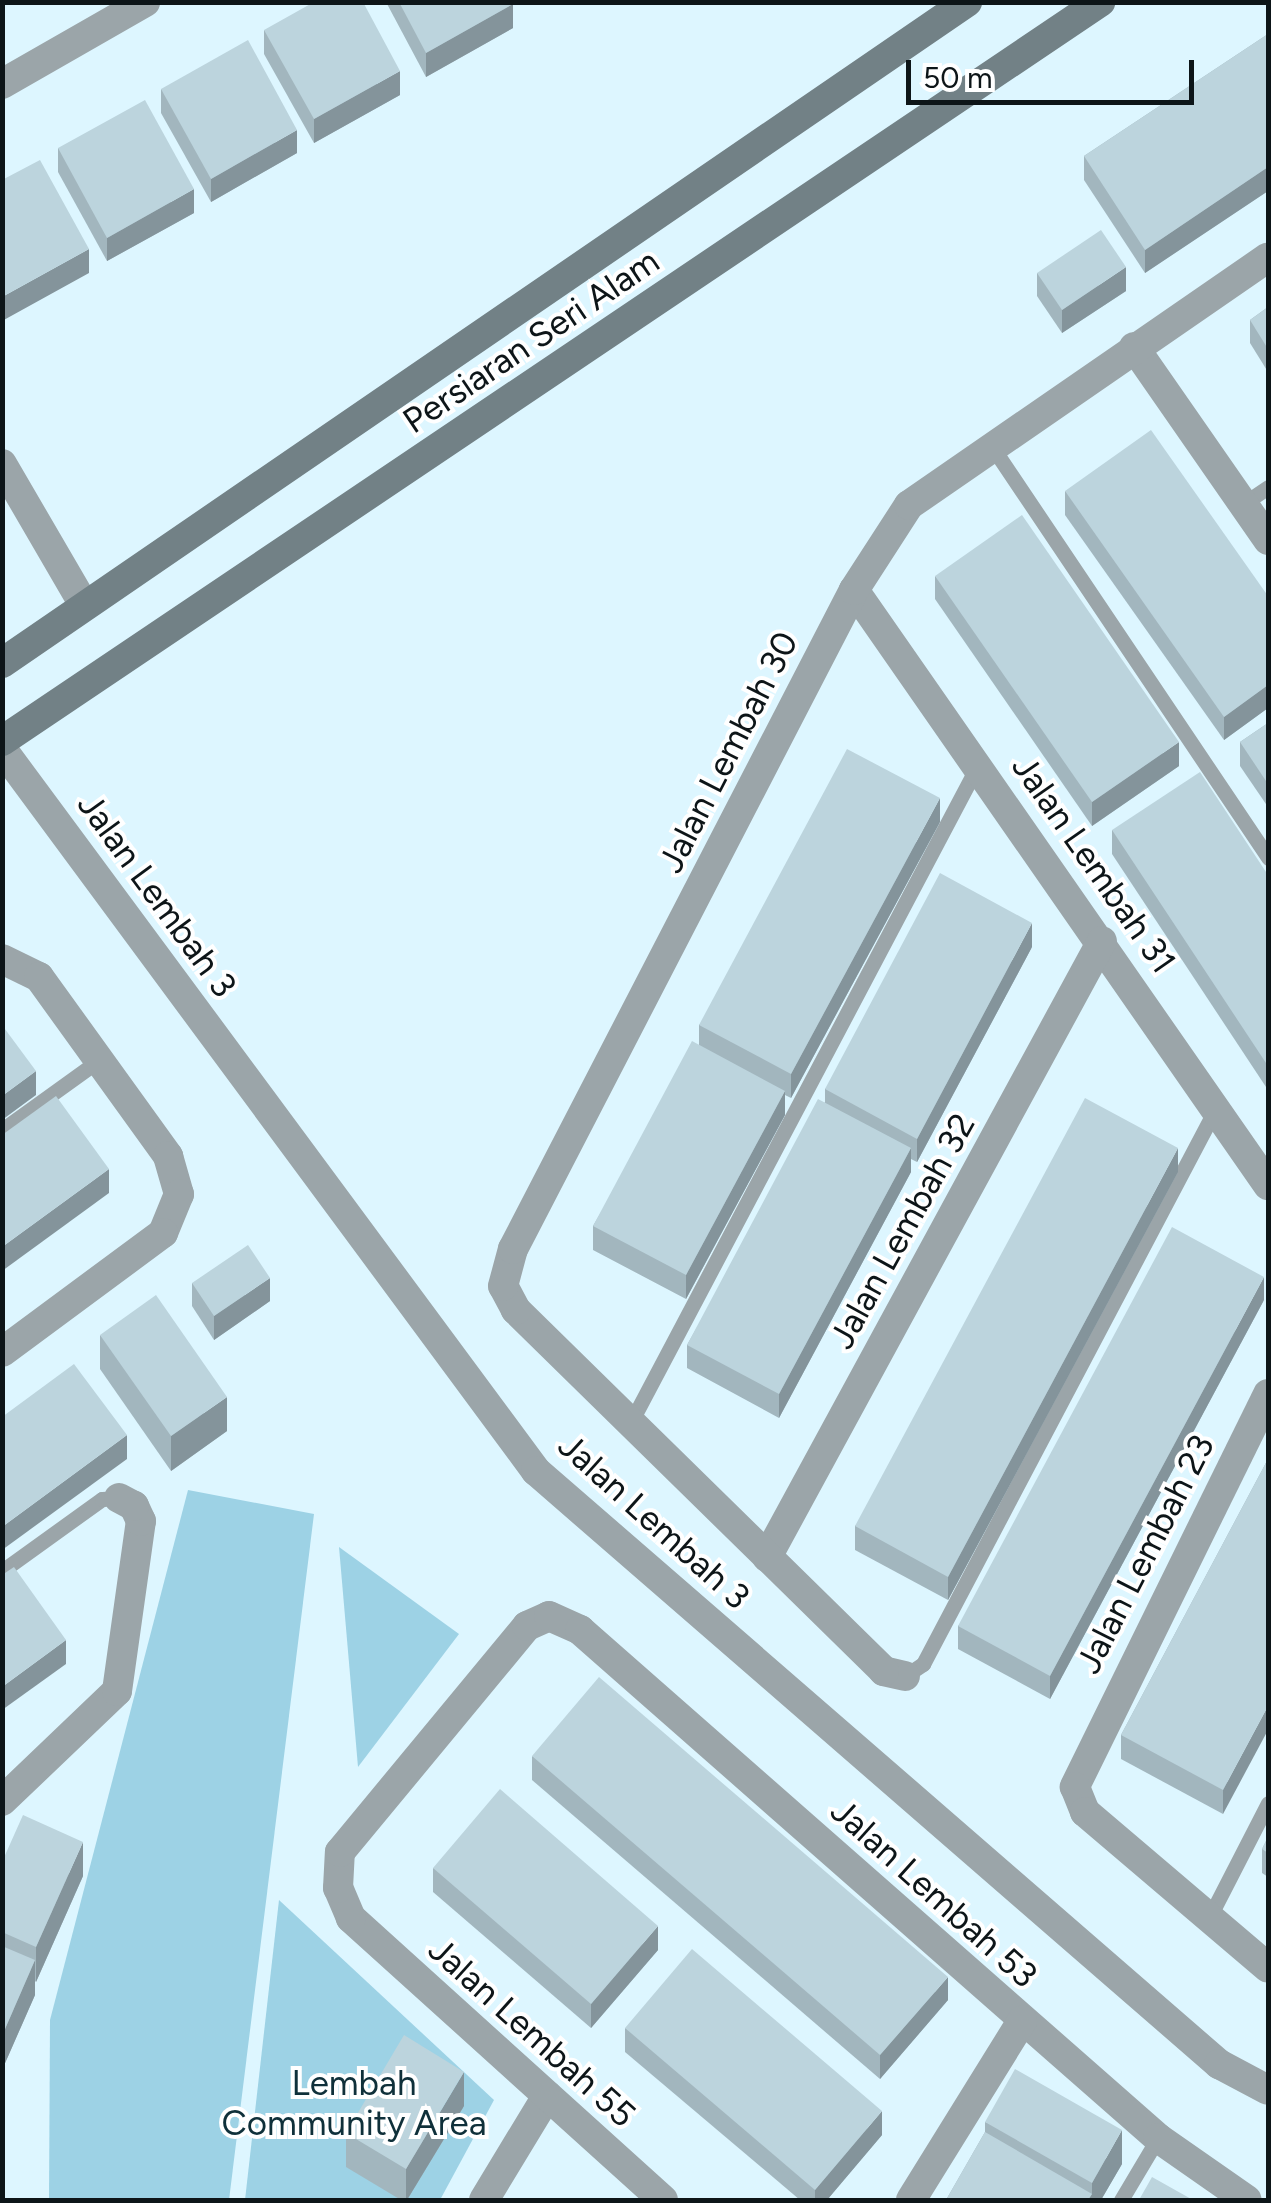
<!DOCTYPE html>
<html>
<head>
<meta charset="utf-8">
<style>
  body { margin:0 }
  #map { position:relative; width:1271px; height:2203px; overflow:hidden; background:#ddf6ff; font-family:Figtree,sans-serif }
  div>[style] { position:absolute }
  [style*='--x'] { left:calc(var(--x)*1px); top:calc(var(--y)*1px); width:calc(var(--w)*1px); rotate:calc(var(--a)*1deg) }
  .green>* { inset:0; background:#9dd2e5 }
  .service>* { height:15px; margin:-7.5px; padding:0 7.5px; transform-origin:7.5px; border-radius:7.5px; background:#9ba5a9 }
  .minor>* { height:30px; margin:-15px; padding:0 15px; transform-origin:15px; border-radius:15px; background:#9ba5a9 }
  .secondary>* { height:30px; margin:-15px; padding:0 15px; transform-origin:15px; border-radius:15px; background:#728186 }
  .wall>* { inset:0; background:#a2b6be }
  .shaded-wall>* { inset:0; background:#84949b }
  .building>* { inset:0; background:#bcd4dd }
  span { translate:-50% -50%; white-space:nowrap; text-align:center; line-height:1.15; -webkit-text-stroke:8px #fff; paint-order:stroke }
  .street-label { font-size:35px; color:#0d1518 }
  .park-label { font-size:35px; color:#0f303a }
  .frame { position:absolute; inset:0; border:5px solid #0d1518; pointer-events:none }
  .scale { position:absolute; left:906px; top:60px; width:288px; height:45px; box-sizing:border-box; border:5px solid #0d1518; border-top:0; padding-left:12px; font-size:30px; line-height:35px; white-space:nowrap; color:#0d1518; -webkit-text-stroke:8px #fff; paint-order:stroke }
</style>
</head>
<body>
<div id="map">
  <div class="green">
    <i style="clip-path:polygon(188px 1490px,314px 1514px,229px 2200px,49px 2200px,50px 2020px)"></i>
    <i style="clip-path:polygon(339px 1547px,459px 1634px,358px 1767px)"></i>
    <i style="clip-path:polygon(279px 1900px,494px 2100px,440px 2200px,245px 2200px)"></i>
  </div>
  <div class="service">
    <i style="--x:993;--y:448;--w:494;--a:56.1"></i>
    <i style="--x:1243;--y:504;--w:30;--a:-34"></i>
    <i style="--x:2;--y:1130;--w:120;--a:-35.8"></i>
    <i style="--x:631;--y:1422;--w:741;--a:-62.16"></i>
    <i style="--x:2;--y:1571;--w:123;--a:-35.8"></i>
    <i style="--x:102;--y:1499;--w:17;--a:-3"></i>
    <i style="--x:905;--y:1676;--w:22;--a:-34"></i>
    <i style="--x:923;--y:1664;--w:628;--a:-62.21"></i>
    <i style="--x:1209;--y:1918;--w:129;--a:-62.8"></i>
    <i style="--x:1121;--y:2200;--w:72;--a:-59.2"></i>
  </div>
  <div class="minor">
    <i style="--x:2;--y:84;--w:165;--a:-29.8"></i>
    <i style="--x:1134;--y:347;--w:235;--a:55.2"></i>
    <i style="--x:2;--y:464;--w:161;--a:59.8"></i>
    <i style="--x:854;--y:590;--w:725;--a:55.17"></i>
    <i style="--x:2;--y:749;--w:898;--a:53.51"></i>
    <i style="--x:536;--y:1471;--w:905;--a:40.97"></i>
    <i style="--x:1219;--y:2064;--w:55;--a:28"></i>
    <i style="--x:2;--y:959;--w:41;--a:25.9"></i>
    <i style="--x:39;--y:977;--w:221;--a:54.2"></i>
    <i style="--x:168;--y:1156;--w:40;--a:74"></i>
    <i style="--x:179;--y:1194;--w:42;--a:112.3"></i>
    <i style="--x:163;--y:1233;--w:200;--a:143.5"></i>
    <i style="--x:1268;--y:1394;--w:438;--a:116.2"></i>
    <i style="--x:1075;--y:1787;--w:27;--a:68"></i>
    <i style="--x:1085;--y:1812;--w:240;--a:40.4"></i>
    <i style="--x:767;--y:1557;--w:701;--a:-61.46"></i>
    <i style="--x:905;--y:1676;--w:22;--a:-167"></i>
    <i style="--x:884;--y:1671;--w:516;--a:-135.55"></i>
    <i style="--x:516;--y:1310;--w:27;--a:-118"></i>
    <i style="--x:503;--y:1286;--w:38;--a:-75"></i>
    <i style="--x:513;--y:1249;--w:742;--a:-62.64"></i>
    <i style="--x:854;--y:590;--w:101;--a:-57.1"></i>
    <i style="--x:909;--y:505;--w:436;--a:-34.6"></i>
    <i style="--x:2;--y:1801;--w:159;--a:-43.7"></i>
    <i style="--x:117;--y:1691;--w:172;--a:-82"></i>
    <i style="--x:141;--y:1521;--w:17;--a:-115"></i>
    <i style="--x:134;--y:1506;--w:17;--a:-152"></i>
    <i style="--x:484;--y:2200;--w:122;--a:-58.8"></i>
    <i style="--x:663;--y:2200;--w:421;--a:-137.9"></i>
    <i style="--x:351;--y:1918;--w:33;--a:-113"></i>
    <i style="--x:338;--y:1888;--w:36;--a:-87"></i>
    <i style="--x:340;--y:1852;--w:293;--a:-50.4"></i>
    <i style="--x:527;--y:1626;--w:24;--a:-24"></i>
    <i style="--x:549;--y:1616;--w:34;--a:24"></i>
    <i style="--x:580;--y:1630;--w:770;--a:41.31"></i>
    <i style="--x:1158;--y:2138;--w:108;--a:34.9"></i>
    <i style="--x:911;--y:2200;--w:211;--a:-58.2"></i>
  </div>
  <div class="secondary">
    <i style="--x:2;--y:663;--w:1170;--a:-34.41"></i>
    <i style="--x:2;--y:741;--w:1324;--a:-33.94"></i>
  </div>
  <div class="wall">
    <i style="clip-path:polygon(386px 2px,512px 2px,513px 28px,426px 77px)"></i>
    <i style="clip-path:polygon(264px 30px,400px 95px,314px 143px,264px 54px)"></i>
    <i style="clip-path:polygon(1268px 34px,1268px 191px,1145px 273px,1084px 180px,1084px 156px)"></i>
    <i style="clip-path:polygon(161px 89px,297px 153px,211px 202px,161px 113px)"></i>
    <i style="clip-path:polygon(58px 148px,194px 213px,107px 261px,58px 172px)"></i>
    <i style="clip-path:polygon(1037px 273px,1126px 291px,1062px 333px,1037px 296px)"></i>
    <i style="clip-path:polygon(1268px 307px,1268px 372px,1250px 343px,1250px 320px)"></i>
    <i style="clip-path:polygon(1065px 491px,1268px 596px,1268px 708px,1224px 740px,1065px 515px)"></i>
    <i style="clip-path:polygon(935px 576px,1179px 766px,1092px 826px,935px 599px)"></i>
    <i style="clip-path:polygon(1268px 723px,1268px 807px,1240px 766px,1240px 742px)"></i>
    <i style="clip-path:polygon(940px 822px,791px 1098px,785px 1095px,785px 1115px,686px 1299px,593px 1250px,593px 1226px,699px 1045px,699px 1025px)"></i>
    <i style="clip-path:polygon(1112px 830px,1268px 875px,1268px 1090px,1112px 854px)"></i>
    <i style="clip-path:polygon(1032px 947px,917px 1162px,911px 1159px,911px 1172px,779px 1418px,687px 1368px,687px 1345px,825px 1102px,825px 1089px)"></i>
    <i style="clip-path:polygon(1178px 1172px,948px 1600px,855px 1550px,855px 1526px)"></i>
    <i style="clip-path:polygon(192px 1283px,270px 1301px,214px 1340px,192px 1306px)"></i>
    <i style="clip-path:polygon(1264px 1300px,1050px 1699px,958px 1649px,958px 1626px)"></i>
    <i style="clip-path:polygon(100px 1335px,227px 1431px,171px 1471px,100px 1369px)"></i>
    <i style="clip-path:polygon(1268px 1459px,1223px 1814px,1121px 1759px,1121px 1735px)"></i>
    <i style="clip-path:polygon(532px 1756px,948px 2000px,880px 2079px,532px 1780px)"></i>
    <i style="clip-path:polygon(1268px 1837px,1268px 1877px,1262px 1873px,1262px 1849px)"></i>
    <i style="clip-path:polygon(2px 1862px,83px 1876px,36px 1982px,35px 1981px,35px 1995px,2px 2070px)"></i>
    <i style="clip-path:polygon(433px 1868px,658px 1950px,591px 2028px,433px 1892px)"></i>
    <i style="clip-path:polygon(625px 2028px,882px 2135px,827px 2200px,800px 2200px,625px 2052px)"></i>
    <i style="clip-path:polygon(464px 2106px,407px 2200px,401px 2200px,346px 2167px,346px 2133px)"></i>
    <i style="clip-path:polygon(985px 2122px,1122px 2164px,1101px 2200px,946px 2200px,985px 2132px)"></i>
  </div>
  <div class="shaded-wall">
    <i style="clip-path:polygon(513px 4px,513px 28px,426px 77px,426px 53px)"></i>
    <i style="clip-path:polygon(400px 71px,400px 95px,314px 143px,314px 119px)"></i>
    <i style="clip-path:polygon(297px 130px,297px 153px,211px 202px,211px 179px)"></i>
    <i style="clip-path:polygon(1268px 167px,1268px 191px,1145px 273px,1145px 250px)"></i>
    <i style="clip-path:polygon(194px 189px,194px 213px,107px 261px,107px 238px)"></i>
    <i style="clip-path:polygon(89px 249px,89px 273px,2px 321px,2px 297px)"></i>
    <i style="clip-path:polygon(1126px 267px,1126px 291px,1062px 333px,1062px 310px)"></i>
    <i style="clip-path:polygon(1268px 685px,1268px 708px,1224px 740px,1224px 717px)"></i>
    <i style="clip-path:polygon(1179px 742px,1179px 766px,1092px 826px,1092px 802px)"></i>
    <i style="clip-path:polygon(940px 798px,940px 822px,791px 1098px,791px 1074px)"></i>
    <i style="clip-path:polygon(1032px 923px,1032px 947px,917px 1162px,917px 1139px)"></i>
    <i style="clip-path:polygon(36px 1071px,36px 1095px,2px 1120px,2px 1096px)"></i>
    <i style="clip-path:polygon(785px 1091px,785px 1115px,686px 1299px,686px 1275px)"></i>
    <i style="clip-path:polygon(911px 1148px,911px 1172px,779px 1418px,779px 1394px)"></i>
    <i style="clip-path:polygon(1178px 1148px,1178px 1172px,948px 1600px,948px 1577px)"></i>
    <i style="clip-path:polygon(109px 1169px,109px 1193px,2px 1271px,2px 1247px)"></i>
    <i style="clip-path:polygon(1264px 1277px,1264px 1300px,1050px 1699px,1050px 1676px)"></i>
    <i style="clip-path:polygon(270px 1278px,270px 1301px,214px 1340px,214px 1316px)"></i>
    <i style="clip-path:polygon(227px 1397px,227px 1431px,171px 1471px,171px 1436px)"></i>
    <i style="clip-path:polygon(127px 1435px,127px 1459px,2px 1550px,2px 1527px)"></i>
    <i style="clip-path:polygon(66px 1640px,66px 1664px,2px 1710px,2px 1687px)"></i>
    <i style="clip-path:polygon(1268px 1706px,1268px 1730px,1223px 1814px,1223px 1790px)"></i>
    <i style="clip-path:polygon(83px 1842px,83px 1876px,36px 1982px,36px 1947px)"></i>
    <i style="clip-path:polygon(658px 1926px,658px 1950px,591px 2028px,591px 2004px)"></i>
    <i style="clip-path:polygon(35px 1960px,35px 1995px,2px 2070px,2px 2036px)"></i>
    <i style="clip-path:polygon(948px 1977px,948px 2000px,880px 2079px,880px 2055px)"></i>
    <i style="clip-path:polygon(464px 2072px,464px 2106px,407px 2200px,406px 2200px,406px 2169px)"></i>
    <i style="clip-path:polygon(882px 2111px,882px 2135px,827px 2200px,815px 2200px,815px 2190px)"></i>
    <i style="clip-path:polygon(1122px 2130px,1122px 2164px,1101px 2200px,1088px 2200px,1092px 2194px,1092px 2183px)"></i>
  </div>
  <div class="building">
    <i style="clip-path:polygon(314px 2px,363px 2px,400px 71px,314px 119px,264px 30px)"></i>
    <i style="clip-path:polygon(399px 2px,512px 2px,513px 4px,426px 53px)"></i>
    <i style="clip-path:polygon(1268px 34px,1268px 167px,1145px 250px,1084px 156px)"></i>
    <i style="clip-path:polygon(248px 40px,297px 130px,211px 179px,161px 89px)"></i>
    <i style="clip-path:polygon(145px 100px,194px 189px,107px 238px,58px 148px)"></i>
    <i style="clip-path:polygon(40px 160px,89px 249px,2px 297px,2px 180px)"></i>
    <i style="clip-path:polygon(1101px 230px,1126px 267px,1062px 310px,1037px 273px)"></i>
    <i style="clip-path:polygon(1268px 307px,1268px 349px,1250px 320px)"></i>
    <i style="clip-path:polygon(1151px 430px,1268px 596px,1268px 685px,1224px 717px,1065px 491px)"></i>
    <i style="clip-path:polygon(1022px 515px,1179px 742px,1092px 802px,935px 576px)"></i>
    <i style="clip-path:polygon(1268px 723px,1268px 784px,1240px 742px)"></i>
    <i style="clip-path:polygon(847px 749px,940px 798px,791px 1074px,699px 1025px)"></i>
    <i style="clip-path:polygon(1200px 772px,1268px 875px,1268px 1066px,1112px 830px)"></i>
    <i style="clip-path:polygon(940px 873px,1032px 923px,917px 1139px,825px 1089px)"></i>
    <i style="clip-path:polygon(2px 1025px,36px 1071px,2px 1096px)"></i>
    <i style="clip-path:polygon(692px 1041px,785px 1091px,686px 1275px,593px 1226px)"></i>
    <i style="clip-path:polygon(56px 1096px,109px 1169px,2px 1247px,2px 1135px)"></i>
    <i style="clip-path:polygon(1085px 1098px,1178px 1148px,948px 1577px,855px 1526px)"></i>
    <i style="clip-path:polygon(818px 1099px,911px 1148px,779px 1394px,687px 1345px)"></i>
    <i style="clip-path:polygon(1172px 1227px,1264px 1277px,1050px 1676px,958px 1626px)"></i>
    <i style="clip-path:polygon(248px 1245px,270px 1278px,214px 1316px,192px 1283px)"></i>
    <i style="clip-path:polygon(156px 1295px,227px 1397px,171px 1436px,100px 1335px)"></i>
    <i style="clip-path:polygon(74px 1364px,127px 1435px,2px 1527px,2px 1417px)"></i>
    <i style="clip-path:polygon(1268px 1459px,1268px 1706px,1223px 1790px,1121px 1735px)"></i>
    <i style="clip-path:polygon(14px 1567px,66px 1640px,2px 1687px,2px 1575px)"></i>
    <i style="clip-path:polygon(599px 1677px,948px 1977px,880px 2055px,532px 1756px)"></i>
    <i style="clip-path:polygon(500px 1789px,658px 1926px,591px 2004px,433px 1868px)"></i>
    <i style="clip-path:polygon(23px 1815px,83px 1842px,36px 1947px,2px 1932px,2px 1862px)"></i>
    <i style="clip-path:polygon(1268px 1837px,1268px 1853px,1262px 1849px)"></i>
    <i style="clip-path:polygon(2px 1946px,35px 1960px,2px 2036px)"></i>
    <i style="clip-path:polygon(692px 1949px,882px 2111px,815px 2190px,625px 2028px)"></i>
    <i style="clip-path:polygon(404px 2035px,464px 2072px,406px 2169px,346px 2133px)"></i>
    <i style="clip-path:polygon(1015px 2069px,1122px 2130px,1092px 2183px,985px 2122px)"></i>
    <i style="clip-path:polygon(985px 2132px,1092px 2194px,1088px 2200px,946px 2200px)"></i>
    <i style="clip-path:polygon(1152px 2177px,1193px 2200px,1139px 2200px)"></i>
  </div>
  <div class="street-label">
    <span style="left:531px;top:341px;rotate:-34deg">Persiaran Seri Alam</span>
    <span style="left:728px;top:752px;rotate:-63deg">Jalan Lembah 30</span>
    <span style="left:1094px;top:864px;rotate:55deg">Jalan Lembah 31</span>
    <span style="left:157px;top:895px;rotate:54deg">Jalan Lembah 3</span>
    <span style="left:902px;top:1231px;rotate:-61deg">Jalan Lembah 32</span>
    <span style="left:654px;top:1521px;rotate:42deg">Jalan Lembah 3</span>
    <span style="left:1145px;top:1554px;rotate:-63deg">Jalan Lembah 23</span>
    <span style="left:934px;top:1893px;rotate:42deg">Jalan Lembah 53</span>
    <span style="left:532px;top:2032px;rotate:42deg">Jalan Lembah 55</span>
  </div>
  <div class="park-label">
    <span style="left:354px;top:2103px">Lembah<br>Community Area</span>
  </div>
  <div class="frame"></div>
  <div class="scale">50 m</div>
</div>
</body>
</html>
